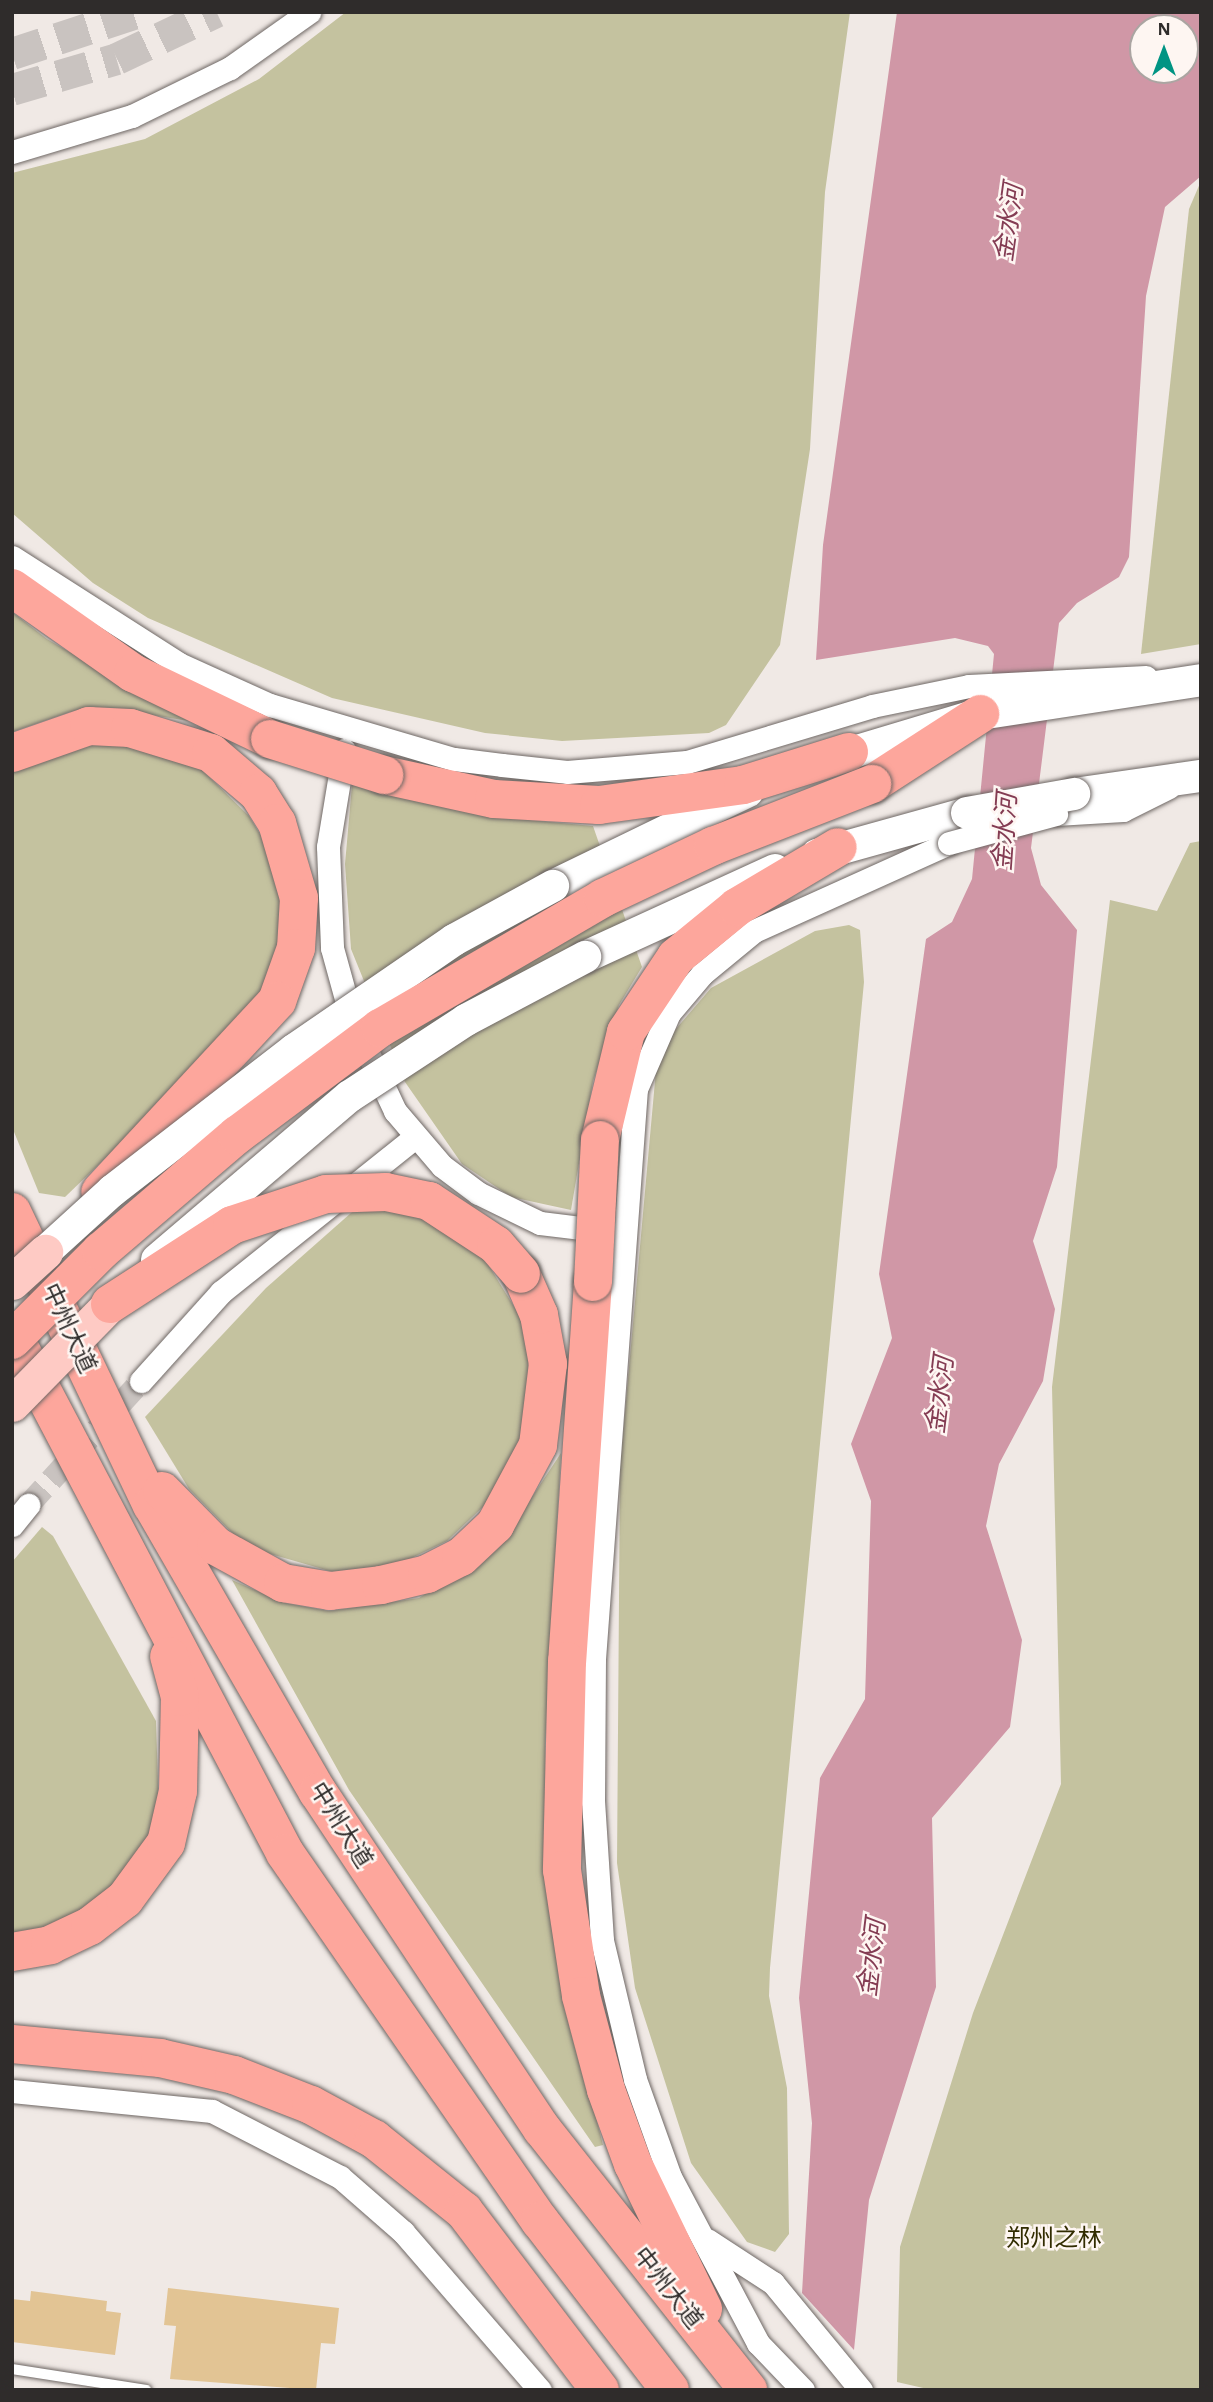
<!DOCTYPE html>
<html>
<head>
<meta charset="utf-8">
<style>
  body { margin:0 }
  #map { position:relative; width:1213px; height:2402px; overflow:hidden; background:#f0e9e5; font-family:"Alegreya Sans","Noto Sans SC",sans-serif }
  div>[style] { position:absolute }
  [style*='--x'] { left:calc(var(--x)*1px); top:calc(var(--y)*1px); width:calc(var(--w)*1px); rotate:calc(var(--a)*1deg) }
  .green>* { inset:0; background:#c4c29f }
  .water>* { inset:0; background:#d097a6 }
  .building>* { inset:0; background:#e2c494 }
  .street-tunnel>* { height:23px; margin-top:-11.5px; transform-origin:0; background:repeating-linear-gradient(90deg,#c9c3c0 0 23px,transparent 0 34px) }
  .secondary-tunnel>* { height:32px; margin-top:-16px; transform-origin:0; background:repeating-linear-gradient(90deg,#c9c3c0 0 32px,transparent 0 48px) }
  .roads { filter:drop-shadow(0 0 2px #6e6764) drop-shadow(0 0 2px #6e6764) }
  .lane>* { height:10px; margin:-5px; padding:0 5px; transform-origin:5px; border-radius:5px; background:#fff }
  .street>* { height:23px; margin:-11.5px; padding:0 11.5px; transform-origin:11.5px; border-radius:11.5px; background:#fff }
  .secondary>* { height:32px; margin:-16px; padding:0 16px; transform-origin:16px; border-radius:16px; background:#fff }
  .highway>* { height:38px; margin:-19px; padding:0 19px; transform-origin:19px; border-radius:19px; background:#fda69c }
  .bridges { filter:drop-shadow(0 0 2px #6e6764) drop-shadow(0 0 2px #6e6764) }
  .street-bridge>* { height:23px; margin:-11.5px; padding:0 11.5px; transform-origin:11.5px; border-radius:11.5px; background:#fff }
  .secondary-bridge>* { height:32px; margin:-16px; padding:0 16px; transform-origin:16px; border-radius:16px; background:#fff }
  .primary-bridge>* { height:35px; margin:-17.5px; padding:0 17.5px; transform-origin:17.5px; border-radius:17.5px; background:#fecac4 }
  .highway-bridge>* { height:38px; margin:-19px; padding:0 19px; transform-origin:19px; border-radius:19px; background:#fda69c }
  span { translate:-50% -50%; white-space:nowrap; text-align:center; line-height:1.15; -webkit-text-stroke:5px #fef6f2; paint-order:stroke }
  .street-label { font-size:24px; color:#2f2c2b }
  .park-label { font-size:24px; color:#312c01 }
  .water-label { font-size:26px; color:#843c53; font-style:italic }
  .frame { position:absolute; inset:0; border:14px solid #2f2c2b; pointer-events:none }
  .north { position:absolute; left:1129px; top:14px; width:70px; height:70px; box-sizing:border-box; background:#fef6f2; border:2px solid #aba5a2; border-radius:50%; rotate:0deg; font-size:19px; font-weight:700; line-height:28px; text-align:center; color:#2f2c2b }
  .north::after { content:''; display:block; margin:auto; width:24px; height:32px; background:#019483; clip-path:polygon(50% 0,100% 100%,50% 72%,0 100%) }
</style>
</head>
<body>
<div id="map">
  <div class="green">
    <i style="clip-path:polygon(346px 12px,850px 12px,825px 192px,810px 449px,780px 645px,726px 725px,709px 733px,562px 741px,485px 733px,332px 698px,148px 618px,93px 583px,12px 513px,12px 173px,145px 139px,259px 79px)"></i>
    <i style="clip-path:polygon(1201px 181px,1201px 644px,1141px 654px,1189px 209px)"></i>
    <i style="clip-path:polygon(12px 612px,47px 639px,189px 721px,108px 708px,70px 712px,12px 732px)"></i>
    <i style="clip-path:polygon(135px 744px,198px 766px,249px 816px,266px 844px,283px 908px,273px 974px,248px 1021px,65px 1197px,39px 1193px,12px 1127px,12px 769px,79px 745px)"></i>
    <i style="clip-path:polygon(352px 785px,497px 817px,593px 826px,642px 967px,619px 1005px,593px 1081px,571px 1210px,511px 1197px,462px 1164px,405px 1082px,351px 949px,345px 864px)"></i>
    <i style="clip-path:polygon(1201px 841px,1201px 2390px,932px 2390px,897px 2382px,900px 2247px,973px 2013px,1061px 1784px,1052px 1387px,1110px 900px,1157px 911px,1190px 843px)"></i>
    <i style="clip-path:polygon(849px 925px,860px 930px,864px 982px,770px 1968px,769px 1996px,787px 2088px,789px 2234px,775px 2252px,747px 2242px,691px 2163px,635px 1988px,617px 1863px,620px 1467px,656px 1070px,675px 1030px,711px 988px,815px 931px)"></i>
    <i style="clip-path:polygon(360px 1205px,401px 1209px,448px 1228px,481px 1253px,523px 1321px,529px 1354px,525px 1431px,487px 1503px,447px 1541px,399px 1564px,333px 1572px,246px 1547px,189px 1489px,145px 1417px,266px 1288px)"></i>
    <i style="clip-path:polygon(561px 1453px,545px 1745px,548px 1892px,566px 2000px,603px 2145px,595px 2147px,349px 1790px,232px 1580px,285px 1603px,329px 1611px,419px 1598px,501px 1544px)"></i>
    <i style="clip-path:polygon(42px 1527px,53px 1536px,156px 1721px,159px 1817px,127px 1878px,86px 1916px,12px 1937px,12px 1562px)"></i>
  </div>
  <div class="water">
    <i style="clip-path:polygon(evenodd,897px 12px,1201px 12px,1201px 176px,1165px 207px,1146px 296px,1129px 557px,1119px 577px,1077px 603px,1059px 623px,1031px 848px,1041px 885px,1077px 930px,1057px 1167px,1033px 1241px,1055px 1309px,1043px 1381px,999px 1464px,986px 1526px,1022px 1640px,1010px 1727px,932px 1818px,936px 1987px,869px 2200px,854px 2350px,802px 2293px,812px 2123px,799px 1998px,820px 1778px,865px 1699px,871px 1501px,851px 1444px,892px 1338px,879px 1274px,926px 939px,952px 922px,972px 879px,994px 654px,988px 646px,955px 638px,816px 660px,823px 545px,897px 12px,1143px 28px,1185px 28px,1185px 70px,1143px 70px,1143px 28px)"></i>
  </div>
  <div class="building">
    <i style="clip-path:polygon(168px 2288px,339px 2308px,335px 2344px,321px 2343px,316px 2390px,170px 2379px,176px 2326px,164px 2325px)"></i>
    <i style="clip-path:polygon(31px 2291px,107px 2301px,106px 2311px,121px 2313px,115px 2355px,12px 2342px,12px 2299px,30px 2301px)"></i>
  </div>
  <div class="street-tunnel">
    <i style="--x:28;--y:1505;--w:168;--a:-47.7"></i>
  </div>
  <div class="secondary-tunnel">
    <i style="--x:12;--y:54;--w:135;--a:-18.2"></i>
    <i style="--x:12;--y:90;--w:109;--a:-16.4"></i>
    <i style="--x:117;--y:59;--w:110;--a:-25.4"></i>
  </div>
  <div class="roads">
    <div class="lane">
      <i style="--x:12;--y:2369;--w:136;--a:8.9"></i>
    </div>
    <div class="street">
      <i style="--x:12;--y:152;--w:125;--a:-16.7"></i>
      <i style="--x:132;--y:116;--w:109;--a:-26.1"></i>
      <i style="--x:230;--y:68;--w:97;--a:-35.3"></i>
      <i style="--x:12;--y:557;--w:198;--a:32.6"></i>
      <i style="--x:179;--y:664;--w:100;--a:24.3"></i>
      <i style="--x:270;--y:705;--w:192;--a:16.4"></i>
      <i style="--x:454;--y:759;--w:48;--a:7.1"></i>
      <i style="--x:502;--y:765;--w:65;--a:6.1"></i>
      <i style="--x:567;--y:772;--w:120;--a:-4.8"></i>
      <i style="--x:687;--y:762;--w:193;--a:-16.8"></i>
      <i style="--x:872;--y:706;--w:99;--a:-11.7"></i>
      <i style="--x:969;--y:686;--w:177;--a:-2.9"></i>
      <i style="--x:344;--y:750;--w:98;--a:99.4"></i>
      <i style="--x:328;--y:847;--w:101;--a:87.7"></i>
      <i style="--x:332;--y:948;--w:72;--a:74.6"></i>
      <i style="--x:351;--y:1017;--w:104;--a:64.9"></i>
      <i style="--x:395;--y:1111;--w:72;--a:49.5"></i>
      <i style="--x:442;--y:1166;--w:45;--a:36.9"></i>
      <i style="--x:478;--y:1193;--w:69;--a:25.8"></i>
      <i style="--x:540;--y:1223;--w:65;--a:7"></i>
      <i style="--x:1056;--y:814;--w:67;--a:-3.4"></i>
      <i style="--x:1123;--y:810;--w:51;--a:-26.6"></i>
      <i style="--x:141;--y:1381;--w:120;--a:-48"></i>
      <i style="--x:221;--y:1292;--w:248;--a:-38.6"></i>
      <i style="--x:12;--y:1525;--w:26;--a:-51"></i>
      <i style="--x:12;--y:2091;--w:201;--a:5.7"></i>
      <i style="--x:212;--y:2111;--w:144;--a:27.3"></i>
      <i style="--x:340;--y:2177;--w:84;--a:41.1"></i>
      <i style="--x:403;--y:2232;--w:209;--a:49.1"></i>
      <i style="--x:707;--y:2240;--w:79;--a:33.1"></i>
      <i style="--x:773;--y:2283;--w:139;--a:50.6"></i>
      <i style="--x:803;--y:2390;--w:65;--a:-133.8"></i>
      <i style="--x:758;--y:2343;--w:188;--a:-117.9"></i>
      <i style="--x:670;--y:2177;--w:104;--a:-109.7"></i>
      <i style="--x:635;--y:2079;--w:143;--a:-103.4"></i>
      <i style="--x:602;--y:1940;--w:139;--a:-93.7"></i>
      <i style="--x:593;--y:1801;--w:142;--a:-89.6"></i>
      <i style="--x:594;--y:1659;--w:572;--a:-85.79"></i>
      <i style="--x:636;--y:1089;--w:83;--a:-66.5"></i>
      <i style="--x:669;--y:1013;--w:51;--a:-49.8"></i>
      <i style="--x:702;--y:974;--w:67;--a:-39.6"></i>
      <i style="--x:754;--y:931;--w:214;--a:-24.3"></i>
    </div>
    <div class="secondary">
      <i style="--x:827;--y:760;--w:160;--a:-16.7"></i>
      <i style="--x:980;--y:714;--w:224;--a:-8.7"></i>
      <i style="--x:1074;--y:794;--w:128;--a:-8.1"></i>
      <i style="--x:817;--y:855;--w:156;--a:-15.6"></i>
      <i style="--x:553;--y:886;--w:216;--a:-25.9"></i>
      <i style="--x:585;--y:957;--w:209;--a:-24.6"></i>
    </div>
    <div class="highway">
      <i style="--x:12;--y:588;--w:148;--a:35.1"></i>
      <i style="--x:133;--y:673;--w:152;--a:25.7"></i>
      <i style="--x:12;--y:753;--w:82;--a:-19.3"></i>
      <i style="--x:89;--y:726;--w:41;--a:2.8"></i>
      <i style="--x:130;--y:728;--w:85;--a:17.2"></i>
      <i style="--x:211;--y:753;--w:62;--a:40.4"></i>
      <i style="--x:258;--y:793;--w:36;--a:58"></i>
      <i style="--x:277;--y:823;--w:78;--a:73.7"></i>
      <i style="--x:299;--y:898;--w:50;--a:93.4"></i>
      <i style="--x:296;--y:948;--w:56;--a:109.7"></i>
      <i style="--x:277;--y:1001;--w:260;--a:132.8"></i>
      <i style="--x:384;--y:775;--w:113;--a:12.3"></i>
      <i style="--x:494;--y:799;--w:105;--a:3.3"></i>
      <i style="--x:599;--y:805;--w:145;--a:-7.9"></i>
      <i style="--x:743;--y:785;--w:111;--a:-17.3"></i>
      <i style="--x:872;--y:784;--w:129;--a:-32.9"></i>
      <i style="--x:600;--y:1140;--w:111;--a:-76.5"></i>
      <i style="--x:626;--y:1032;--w:90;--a:-56.3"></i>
      <i style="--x:676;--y:957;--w:79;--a:-39.3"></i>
      <i style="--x:737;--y:907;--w:117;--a:-30.7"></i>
      <i style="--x:12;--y:1212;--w:325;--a:64.5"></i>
      <i style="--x:152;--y:1505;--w:332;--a:60"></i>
      <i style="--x:318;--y:1792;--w:405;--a:56.4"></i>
      <i style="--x:542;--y:2129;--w:333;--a:51.7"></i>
      <i style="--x:593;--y:1282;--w:380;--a:93.9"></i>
      <i style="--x:567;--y:1661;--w:209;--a:91.4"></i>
      <i style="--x:562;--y:1870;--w:127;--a:81.4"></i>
      <i style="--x:581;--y:1996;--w:97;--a:75.1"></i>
      <i style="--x:606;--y:2090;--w:79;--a:70"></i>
      <i style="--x:633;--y:2164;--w:161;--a:64.2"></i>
      <i style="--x:12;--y:1333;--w:587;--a:62.3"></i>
      <i style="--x:285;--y:1853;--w:448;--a:55.3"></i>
      <i style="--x:540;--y:2221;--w:213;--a:52.4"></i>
      <i style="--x:162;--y:1491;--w:77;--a:45.5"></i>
      <i style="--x:216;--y:1546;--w:77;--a:28.9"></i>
      <i style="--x:283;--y:1583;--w:48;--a:9.7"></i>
      <i style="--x:330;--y:1591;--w:51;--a:-6.7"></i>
      <i style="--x:381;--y:1585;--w:47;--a:-13.4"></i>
      <i style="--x:427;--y:1574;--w:38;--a:-27"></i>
      <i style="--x:461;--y:1557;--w:47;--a:-43.3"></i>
      <i style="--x:495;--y:1525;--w:91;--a:-61.7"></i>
      <i style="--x:538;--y:1445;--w:82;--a:-83"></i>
      <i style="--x:548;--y:1364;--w:50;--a:-100.4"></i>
      <i style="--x:539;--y:1315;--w:45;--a:-113.7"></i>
      <i style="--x:12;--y:1952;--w:39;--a:-10"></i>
      <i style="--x:50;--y:1945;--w:44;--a:-25.4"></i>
      <i style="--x:90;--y:1926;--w:44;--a:-37.6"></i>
      <i style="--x:125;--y:1899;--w:69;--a:-53.8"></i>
      <i style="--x:166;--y:1843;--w:53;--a:-77"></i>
      <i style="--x:178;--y:1791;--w:94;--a:-88.8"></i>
      <i style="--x:180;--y:1697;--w:42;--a:-105"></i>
      <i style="--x:12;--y:2044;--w:149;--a:5.4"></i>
      <i style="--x:160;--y:2058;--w:76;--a:12.9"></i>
      <i style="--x:234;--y:2075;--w:83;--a:21.3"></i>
      <i style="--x:311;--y:2105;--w:72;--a:28.4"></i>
      <i style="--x:374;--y:2139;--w:115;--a:38.7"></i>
      <i style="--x:464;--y:2211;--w:225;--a:52.8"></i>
    </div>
  </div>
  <div class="bridges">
    <div class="street-bridge">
      <i style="--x:949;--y:843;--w:111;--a:-15.2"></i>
    </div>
    <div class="secondary-bridge">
      <i style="--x:967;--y:813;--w:109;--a:-10.1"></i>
      <i style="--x:45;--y:1252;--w:91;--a:-42.3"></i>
      <i style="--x:112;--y:1191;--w:230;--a:-37.8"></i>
      <i style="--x:294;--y:1050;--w:194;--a:-34.5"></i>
      <i style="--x:454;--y:940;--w:113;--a:-28.6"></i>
      <i style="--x:157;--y:1260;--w:253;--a:-40.4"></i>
      <i style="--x:350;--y:1096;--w:139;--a:-33.2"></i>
      <i style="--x:466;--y:1020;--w:135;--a:-27.9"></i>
    </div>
    <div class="primary-bridge">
      <i style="--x:12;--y:1282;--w:45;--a:-42.3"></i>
      <i style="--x:12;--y:1404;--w:140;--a:-45.6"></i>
    </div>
    <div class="highway-bridge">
      <i style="--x:270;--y:739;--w:120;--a:17.5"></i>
      <i style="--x:593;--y:1282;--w:142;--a:-87.2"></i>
      <i style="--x:110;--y:1304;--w:145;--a:-32.9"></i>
      <i style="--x:232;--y:1225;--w:99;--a:-18.3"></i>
      <i style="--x:326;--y:1194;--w:60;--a:-1.9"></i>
      <i style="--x:386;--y:1192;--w:44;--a:11.8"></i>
      <i style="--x:429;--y:1201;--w:80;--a:33.3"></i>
      <i style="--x:496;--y:1245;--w:38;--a:49"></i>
      <i style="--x:12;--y:1340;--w:126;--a:-45"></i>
      <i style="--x:101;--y:1251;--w:179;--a:-40.5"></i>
      <i style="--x:237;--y:1135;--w:179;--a:-36.8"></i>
      <i style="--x:380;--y:1028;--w:258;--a:-30.2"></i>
      <i style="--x:603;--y:898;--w:122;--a:-25.3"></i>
      <i style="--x:713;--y:846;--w:171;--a:-21.3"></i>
    </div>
  </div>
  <div class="street-label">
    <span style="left:68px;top:1329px;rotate:65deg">中州大道</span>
    <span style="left:340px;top:1826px;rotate:58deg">中州大道</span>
    <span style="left:667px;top:2289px;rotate:52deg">中州大道</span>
  </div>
  <div class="park-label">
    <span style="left:1054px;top:2240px">郑州之林</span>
  </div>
  <div class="water-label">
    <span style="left:1010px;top:223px;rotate:-82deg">金水河</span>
    <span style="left:1006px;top:832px;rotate:-86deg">金水河</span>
    <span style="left:941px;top:1395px;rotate:-83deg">金水河</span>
    <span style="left:873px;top:1958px;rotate:-83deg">金水河</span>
  </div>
  <div class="frame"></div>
  <div class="north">N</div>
</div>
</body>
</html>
